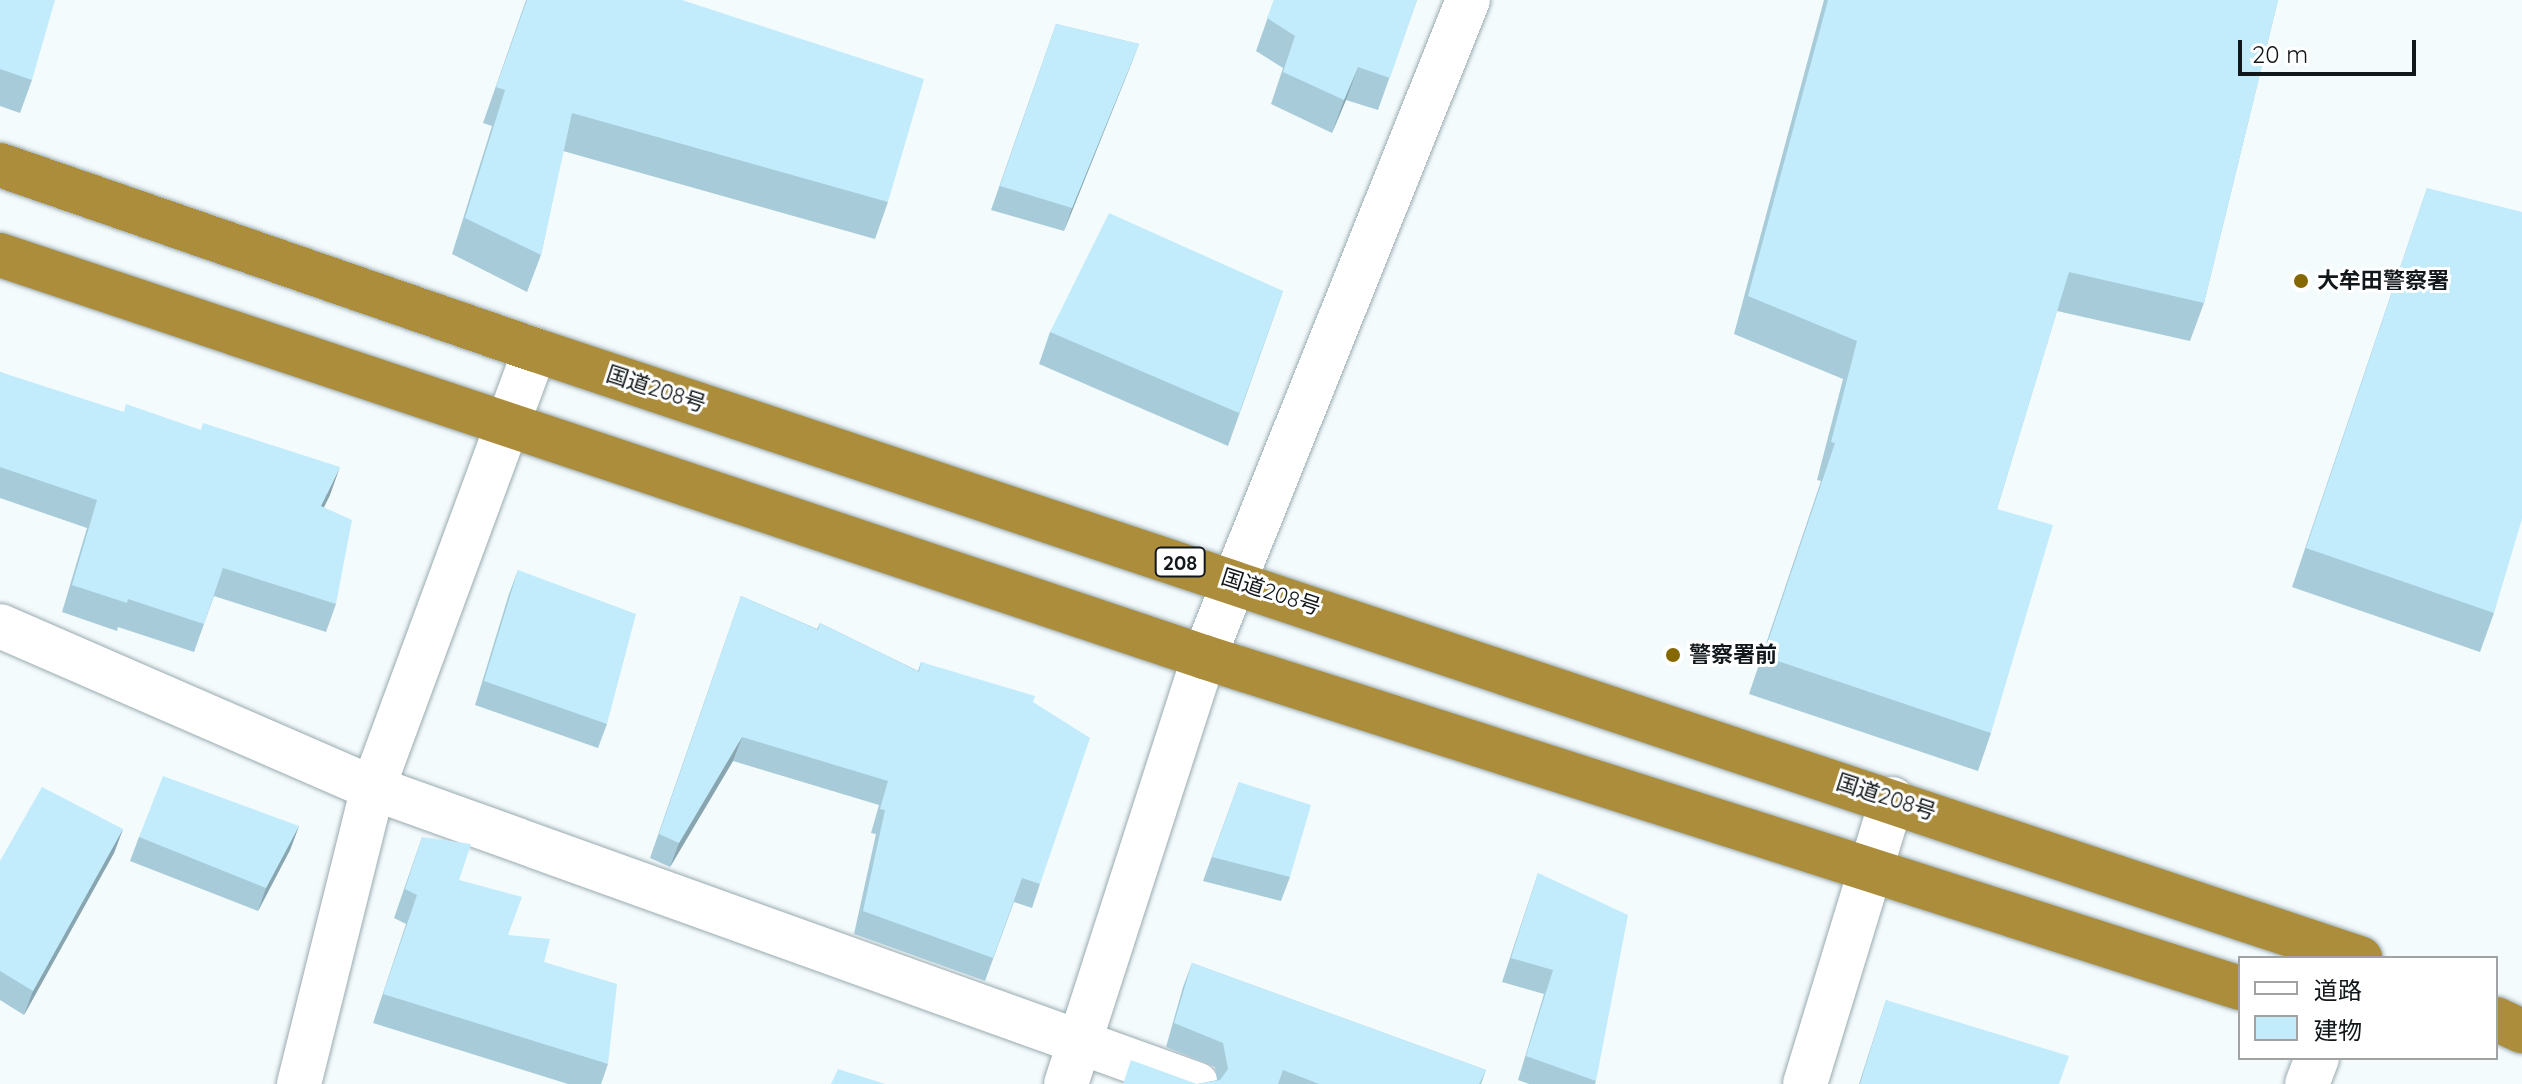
<!DOCTYPE html>
<html>
<head>
<meta charset="utf-8">
<style>
  body { margin:0 }
  #map { position:relative; width:2522px; height:1084px; overflow:hidden; background:#f4fbfd; font-family:Quicksand,"Noto Sans JP",sans-serif }
  div>[style] { position:absolute }
  [style*='--x'] { left:calc(var(--x)*1px); top:calc(var(--y)*1px); width:calc(var(--w)*1px); rotate:calc(var(--a)*1deg) }
  .roads { filter:drop-shadow(0 0 2px #9aaaaf) drop-shadow(0 0 2px #9aaaaf) }
  .street>* { height:44px; margin:-22px; padding:0 22px; transform-origin:22px; border-radius:22px; background:#fff }
  .highway>* { height:44px; margin:-22px; padding:0 22px; transform-origin:22px; border-radius:22px; background:#ab8d3c }
  .wall>* { inset:0; background:#a7cbd8 }
  .shaded-wall>* { inset:0; background:#88a5b0 }
  .building>* { inset:0; background:#c2ecfb }
  .dots>* { width:22px; height:22px; translate:-50% -50%; box-sizing:border-box; border:4px solid #fff; border-radius:50% }
  span { translate:-50% -50%; white-space:nowrap; text-align:center; line-height:1.15; -webkit-text-stroke:6px #fff; paint-order:stroke }
  .shield-label span { padding:2px 6px; background:#fff; border:2px solid; border-radius:6px; -webkit-text-stroke-width:0 }
  .shield-label { font-size:20px; color:#11171a; font-weight:700 }
  .poi-label { font-size:22px; color:#11171a; font-weight:700 }
  .left { translate:0 -50%; text-align:left }
  .street-label { font-size:22px; color:#11171a }
  .legend { position:absolute; left:2238px; top:956px; width:260px; height:104px; box-sizing:border-box; background:#fff; border:2px solid #a0a2a3; margin:0; padding:10px 14px; list-style:none; font-size:24px; color:#11171a }
  .legend li { display:flex; align-items:center; gap:16px; height:40px }
  .legend b { width:40px; border:2px solid #a0a2a3 }
  .scale { position:absolute; left:2238px; top:40px; width:178px; height:36px; box-sizing:border-box; border:4px solid #11171a; border-top:0; padding-left:10px; font-size:24px; line-height:28px; white-space:nowrap; color:#11171a; -webkit-text-stroke:6px #fff; paint-order:stroke }
</style>
</head>
<body>
<div id="map">
  <div class="roads">
    <div class="street">
      <i style="--x:0;--y:626;--w:407;--a:23.5"></i>
      <i style="--x:373;--y:788;--w:875;--a:19.78"></i>
      <i style="--x:299;--y:1084;--w:305;--a:-76"></i>
      <i style="--x:373;--y:788;--w:467;--a:-69.7"></i>
      <i style="--x:1066;--y:1084;--w:449;--a:-72.1"></i>
      <i style="--x:1204;--y:657;--w:708;--a:-68.11"></i>
      <i style="--x:1805;--y:1084;--w:298;--a:-73"></i>
      <i style="--x:2307;--y:1084;--w:28;--a:-69"></i>
    </div>
    <div class="highway">
      <i style="--x:0;--y:165;--w:566;--a:19.08"></i>
      <i style="--x:535;--y:350;--w:1924;--a:18.43"></i>
      <i style="--x:0;--y:255;--w:1269;--a:18.46"></i>
      <i style="--x:1204;--y:657;--w:1088;--a:17.72"></i>
      <i style="--x:2496;--y:1019;--w:29;--a:25"></i>
    </div>
  </div>
  <div class="wall">
    <i style="clip-path:polygon(0 0,32px 80px,20px 113px,0 106px)"></i>
    <i style="clip-path:polygon(526px 0,888px 202px,875px 239px,563px 151px,541px 255px,527px 292px,452px 254px,492px 126px,483px 123px)"></i>
    <i style="clip-path:polygon(1274px 0,1417px 0,1378px 110px,1346px 100px,1332px 133px,1271px 104px,1283px 68px,1256px 51px)"></i>
    <i style="clip-path:polygon(1824px 0,2278px 0,2204px 303px,2190px 341px,2057px 311px,1997px 509px,1991px 733px,1978px 771px,1749px 694px,1821px 481px,1817px 480px,1843px 379px,1734px 334px)"></i>
    <i style="clip-path:polygon(1056px 24px,1139px 44px,1064px 231px,991px 210px)"></i>
    <i style="clip-path:polygon(2427px 188px,2494px 613px,2480px 652px,2292px 587px)"></i>
    <i style="clip-path:polygon(1283px 291px,1228px 446px,1039px 364px,1050px 332px)"></i>
    <i style="clip-path:polygon(0 372px,330px 495px,324px 507px,336px 604px,326px 632px,214px 596px,194px 652px,118px 627px,117px 631px,62px 612px,87px 528px,0 498px)"></i>
    <i style="clip-path:polygon(518px 570px,607px 724px,598px 748px,475px 705px,509px 594px)"></i>
    <i style="clip-path:polygon(741px 596px,817px 629px,820px 623px,918px 671px,921px 662px,1033px 702px,1040px 884px,1032px 908px,1014px 902px,985px 981px,854px 934px,876px 834px,871px 833px,879px 805px,733px 761px,670px 867px,650px 858px)"></i>
    <i style="clip-path:polygon(1239px 782px,1290px 877px,1281px 901px,1203px 881px)"></i>
    <i style="clip-path:polygon(299px 826px,290px 850px,258px 911px,130px 861px,139px 837px)"></i>
    <i style="clip-path:polygon(123px 829px,114px 853px,24px 1015px,0 1000px,0 861px)"></i>
    <i style="clip-path:polygon(422px 837px,459px 880px,508px 935px,544px 962px,608px 1064px,601px 1084px,568px 1084px,373px 1023px,406px 924px,394px 918px)"></i>
    <i style="clip-path:polygon(1538px 873px,1596px 1081px,1595px 1084px,1529px 1084px,1518px 1080px,1544px 994px,1502px 982px)"></i>
    <i style="clip-path:polygon(1192px 963px,1486px 1070px,1481px 1084px,1122px 1084px,1197px 1084px,1217px 1080px,1215px 1067px,1166px 1047px,1183px 987px)"></i>
    <i style="clip-path:polygon(1886px 1000px,2059px 1084px,1859px 1084px)"></i>
  </div>
  <div class="shaded-wall">
    <i style="clip-path:polygon(1139px 44px,1130px 67px,1064px 231px,1072px 208px)"></i>
    <i style="clip-path:polygon(1358px 67px,1346px 100px,1332px 133px,1344px 100px)"></i>
    <i style="clip-path:polygon(340px 467px,330px 495px,311px 533px,321px 506px)"></i>
    <i style="clip-path:polygon(742px 737px,733px 761px,670px 867px,679px 843px)"></i>
    <i style="clip-path:polygon(299px 826px,290px 850px,258px 911px,266px 888px)"></i>
    <i style="clip-path:polygon(123px 829px,114px 853px,24px 1015px,33px 991px)"></i>
  </div>
  <div class="building">
    <i style="clip-path:polygon(0 0,55px 0,32px 80px,0 69px)"></i>
    <i style="clip-path:polygon(527px 0,682px 0,924px 79px,888px 202px,572px 113px,541px 255px,465px 218px,505px 90px,496px 87px)"></i>
    <i style="clip-path:polygon(1274px 0,1417px 0,1390px 78px,1358px 67px,1344px 100px,1283px 72px,1295px 36px,1267px 18px)"></i>
    <i style="clip-path:polygon(1828px 0,2278px 0,2204px 303px,2069px 272px,1997px 509px,2053px 525px,1991px 733px,1763px 656px,1835px 443px,1831px 442px,1857px 341px,1748px 296px)"></i>
    <i style="clip-path:polygon(1056px 24px,1139px 44px,1072px 208px,1000px 186px)"></i>
    <i style="clip-path:polygon(2427px 188px,2522px 212px,2522px 519px,2494px 613px,2306px 548px)"></i>
    <i style="clip-path:polygon(1109px 213px,1283px 291px,1239px 413px,1050px 332px)"></i>
    <i style="clip-path:polygon(0 372px,124px 412px,126px 404px,201px 430px,203px 423px,340px 467px,321px 506px,352px 520px,336px 604px,223px 568px,204px 624px,128px 599px,127px 603px,72px 585px,97px 500px,0 467px)"></i>
    <i style="clip-path:polygon(518px 570px,636px 614px,607px 724px,484px 681px)"></i>
    <i style="clip-path:polygon(741px 596px,818px 630px,820px 623px,919px 672px,921px 662px,1035px 696px,1033px 702px,1090px 738px,1040px 884px,1022px 878px,993px 958px,863px 911px,885px 810px,880px 809px,888px 781px,742px 737px,679px 843px,659px 834px)"></i>
    <i style="clip-path:polygon(163px 776px,299px 826px,266px 888px,139px 837px)"></i>
    <i style="clip-path:polygon(1239px 782px,1311px 805px,1290px 877px,1212px 857px)"></i>
    <i style="clip-path:polygon(42px 787px,123px 829px,33px 991px,0 971px,0 861px)"></i>
    <i style="clip-path:polygon(422px 837px,471px 844px,459px 880px,522px 897px,508px 935px,550px 939px,544px 962px,617px 984px,608px 1064px,383px 994px,417px 895px,405px 889px)"></i>
    <i style="clip-path:polygon(1538px 873px,1628px 915px,1596px 1081px,1526px 1056px,1553px 970px,1511px 958px)"></i>
    <i style="clip-path:polygon(1192px 963px,1486px 1070px,1479px 1084px,1319px 1084px,1283px 1070px,1278px 1084px,1123px 1084px,1131px 1060px,1197px 1084px,1220px 1080px,1228px 1069px,1223px 1043px,1174px 1023px)"></i>
    <i style="clip-path:polygon(1886px 1000px,2069px 1056px,2059px 1084px,1860px 1084px)"></i>
    <i style="clip-path:polygon(838px 1069px,885px 1084px,831px 1084px)"></i>
  </div>
  <div class="dots">
    <i style="left:2301px;top:281px;background:#856802"></i>
    <i style="left:1673px;top:655px;background:#856802"></i>
  </div>
  <div class="shield-label">
    <span style="left:1180px;top:562px">208</span>
  </div>
  <div class="poi-label">
    <span class="left" style="left:2317px;top:281px">大牟田警察署</span>
    <span class="left" style="left:1689px;top:655px">警察署前</span>
  </div>
  <div class="street-label">
    <span style="left:656px;top:389px;rotate:18deg">国道208号</span>
    <span style="left:1271px;top:592px;rotate:18deg">国道208号</span>
    <span style="left:1886px;top:797px;rotate:18deg">国道208号</span>
  </div>
  <ul class="legend">
  <li><b style="height:10px;background:#fff"></b>道路</li>
  <li><b style="height:22px;background:#c2ecfb"></b>建物</li>
  </ul>
  <div class="scale">20 m</div>
</div>
</body>
</html>
